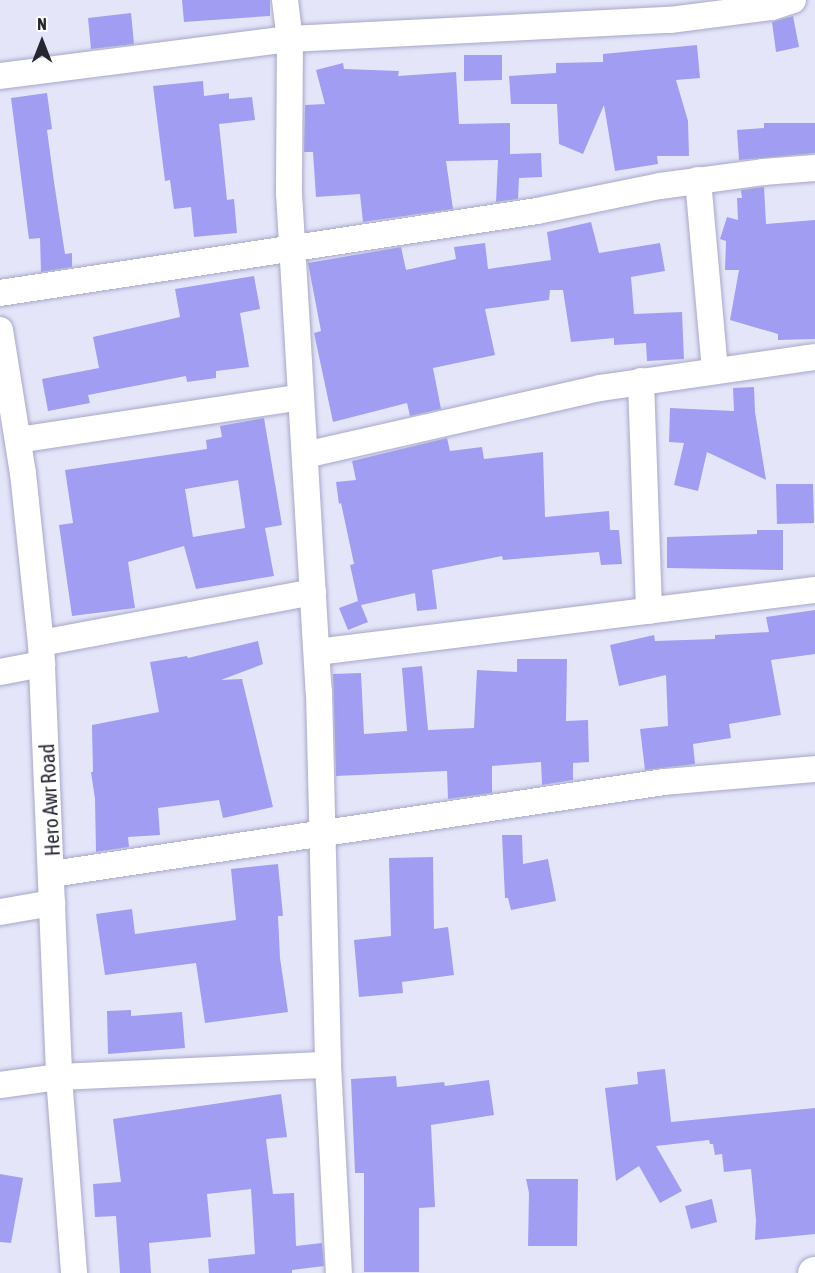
<!DOCTYPE html>
<html>
<head>
<meta charset="utf-8">
<style>
  body { margin:0 }
  #map { position:relative; width:815px; height:1273px; overflow:hidden; background:#e5e5fa; font-family:"Asap Condensed",sans-serif }
  div>[style] { position:absolute }
  [style*='--x'] { left:calc(var(--x)*1px); top:calc(var(--y)*1px); width:calc(var(--w)*1px); rotate:calc(var(--a)*1deg) }
  .building>* { inset:0; background:#a09df3 }
  .roads { filter:drop-shadow(0 0 2px #a7a8c9) drop-shadow(0 0 2px #a7a8c9) }
  .street>* { height:26px; margin:-13px; padding:0 13px; transform-origin:13px; border-radius:13px; background:#fff }
  .secondary>* { height:33px; margin:-16.5px; padding:0 16.5px; transform-origin:16.5px; border-radius:16.5px; background:#fff }
  span { translate:-50% -50%; white-space:nowrap; text-align:center; line-height:1.15; -webkit-text-stroke:4.5px #fff; paint-order:stroke }
  .street-label { font-size:21px; color:#262633 }
  .north { position:absolute; left:12px; top:12px; width:60px; height:60px; -webkit-text-stroke:4px #fff; paint-order:stroke; rotate:0deg; font-size:16px; font-weight:700; line-height:24px; text-align:center; color:#262633 }
  .north::after { content:''; display:block; margin:auto; width:21px; height:27px; background:#262633; clip-path:polygon(50% 0,100% 100%,50% 72%,0 100%) }
</style>
</head>
<body>
<div id="map">
  <div class="building">
    <i style="clip-path:polygon(182px 0,270px 0,270px 16px,184px 22px)"></i>
    <i style="clip-path:polygon(131px 13px,134px 44px,91px 49px,88px 18px)"></i>
    <i style="clip-path:polygon(793px 16px,799px 47px,776px 52px,772px 22px)"></i>
    <i style="clip-path:polygon(697px 45px,700px 78px,676px 80px,688px 121px,689px 156px,657px 156px,658px 164px,615px 171px,604px 105px,583px 154px,559px 144px,557px 104px,511px 104px,509px 76px,556px 73px,556px 63px,603px 62px,603px 54px)"></i>
    <i style="clip-path:polygon(464px 55px,502px 55px,502px 80px,464px 81px)"></i>
    <i style="clip-path:polygon(343px 63px,344px 69px,399px 71px,398px 76px,456px 72px,459px 124px,510px 123px,510px 154px,541px 153px,542px 177px,519px 178px,518px 199px,496px 202px,498px 160px,446px 161px,453px 209px,363px 222px,360px 194px,316px 197px,313px 152px,304px 152px,305px 105px,325px 104px,316px 70px)"></i>
    <i style="clip-path:polygon(203px 81px,204px 96px,229px 93px,229px 99px,252px 97px,255px 120px,219px 124px,227px 200px,234px 199px,237px 233px,194px 237px,191px 207px,174px 209px,170px 180px,165px 181px,153px 86px)"></i>
    <i style="clip-path:polygon(47px 93px,52px 129px,47px 130px,54px 182px,65px 254px,72px 253px,72px 267px,41px 272px,40px 238px,29px 239px,11px 98px)"></i>
    <i style="clip-path:polygon(764px 123px,815px 123px,815px 153px,739px 160px,737px 130px,764px 128px)"></i>
    <i style="clip-path:polygon(764px 187px,766px 224px,815px 220px,815px 339px,778px 340px,778px 334px,730px 320px,739px 270px,725px 270px,726px 241px,720px 239px,727px 217px,738px 220px,737px 198px,742px 198px,741px 190px)"></i>
    <i style="clip-path:polygon(591px 222px,599px 253px,660px 243px,665px 271px,631px 277px,634px 314px,682px 312px,684px 359px,647px 361px,646px 343px,614px 345px,614px 338px,571px 342px,563px 290px,550px 290px,549px 300px,485px 309px,495px 355px,433px 368px,441px 409px,410px 416px,407px 403px,333px 422px,314px 333px,321px 331px,308px 263px,401px 247px,406px 270px,456px 259px,454px 247px,485px 243px,488px 269px,551px 260px,547px 232px)"></i>
    <i style="clip-path:polygon(254px 276px,260px 309px,240px 313px,249px 367px,216px 371px,216px 378px,187px 382px,186px 376px,88px 395px,90px 403px,48px 411px,42px 379px,99px 368px,93px 337px,180px 317px,175px 289px)"></i>
    <i style="clip-path:polygon(754px 387px,755px 412px,766px 480px,707px 452px,698px 491px,674px 485px,684px 443px,669px 442px,670px 408px,734px 411px,733px 388px)"></i>
    <i style="clip-path:polygon(evenodd,264px 418px,282px 525px,265px 528px,274px 576px,196px 589px,184px 546px,128px 562px,135px 608px,72px 616px,59px 525px,73px 523px,65px 470px,207px 449px,206px 440px,222px 437px,220px 426px,264px 418px,238px 480px,245px 528px,193px 537px,185px 489px,238px 480px)"></i>
    <i style="clip-path:polygon(447px 438px,450px 451px,482px 447px,484px 459px,543px 452px,545px 517px,609px 511px,610px 530px,619px 530px,622px 564px,601px 565px,599px 552px,503px 560px,502px 556px,432px 570px,437px 609px,417px 611px,415px 593px,361px 605px,368px 622px,348px 630px,339px 608px,358px 601px,350px 565px,354px 564px,341px 503px,339px 504px,336px 482px,356px 480px,352px 461px)"></i>
    <i style="clip-path:polygon(776px 484px,813px 484px,814px 523px,777px 524px)"></i>
    <i style="clip-path:polygon(757px 530px,783px 530px,783px 570px,667px 568px,667px 537px,757px 534px)"></i>
    <i style="clip-path:polygon(815px 610px,815px 654px,771px 660px,781px 715px,729px 724px,731px 738px,693px 744px,695px 764px,645px 770px,640px 729px,668px 726px,666px 675px,619px 686px,610px 645px,654px 635px,655px 641px,715px 639px,715px 635px,769px 632px,766px 617px)"></i>
    <i style="clip-path:polygon(258px 641px,263px 664px,221px 680px,242px 679px,273px 807px,223px 818px,219px 800px,158px 808px,160px 835px,128px 837px,129px 847px,96px 852px,95px 799px,91px 772px,93px 772px,92px 725px,159px 712px,150px 662px,187px 656px,188px 658px)"></i>
    <i style="clip-path:polygon(517px 659px,567px 659px,566px 721px,588px 720px,589px 762px,573px 763px,573px 780px,542px 785px,541px 762px,492px 766px,492px 793px,448px 799px,447px 771px,336px 776px,333px 674px,361px 673px,364px 734px,407px 731px,402px 668px,422px 666px,428px 730px,474px 728px,477px 670px,517px 672px)"></i>
    <i style="clip-path:polygon(502px 835px,522px 835px,523px 864px,548px 859px,556px 901px,511px 910px,508px 898px,505px 898px)"></i>
    <i style="clip-path:polygon(433px 857px,434px 929px,448px 927px,454px 975px,402px 982px,403px 993px,359px 997px,354px 940px,391px 936px,389px 858px)"></i>
    <i style="clip-path:polygon(278px 864px,283px 916px,278px 916px,280px 958px,288px 1012px,205px 1023px,196px 963px,105px 975px,96px 914px,132px 909px,135px 934px,236px 920px,231px 869px)"></i>
    <i style="clip-path:polygon(131px 1010px,131px 1016px,182px 1012px,185px 1048px,108px 1054px,107px 1011px)"></i>
    <i style="clip-path:polygon(665px 1069px,671px 1122px,815px 1108px,815px 1234px,755px 1240px,756px 1220px,751px 1169px,724px 1172px,722px 1154px,715px 1155px,713px 1144px,710px 1144px,709px 1140px,656px 1146px,682px 1191px,660px 1203px,639px 1166px,616px 1181px,605px 1088px,638px 1084px,637px 1072px)"></i>
    <i style="clip-path:polygon(396px 1076px,397px 1087px,444px 1082px,445px 1086px,489px 1080px,494px 1115px,431px 1125px,435px 1207px,419px 1208px,419px 1272px,364px 1272px,364px 1173px,355px 1173px,351px 1079px)"></i>
    <i style="clip-path:polygon(281px 1094px,287px 1137px,266px 1139px,273px 1194px,294px 1193px,296px 1246px,322px 1243px,324px 1266px,292px 1270px,292px 1273px,209px 1273px,208px 1259px,255px 1254px,251px 1189px,207px 1194px,211px 1237px,149px 1243px,151px 1273px,120px 1273px,116px 1216px,95px 1217px,93px 1184px,121px 1182px,113px 1119px)"></i>
    <i style="clip-path:polygon(0 1174px,23px 1178px,11px 1243px,0 1242px)"></i>
    <i style="clip-path:polygon(526px 1179px,578px 1179px,577px 1246px,528px 1246px,529px 1193px)"></i>
    <i style="clip-path:polygon(712px 1199px,717px 1222px,691px 1229px,685px 1206px)"></i>
  </div>
  <div class="roads">
    <div class="street">
      <i style="--x:285;--y:0;--w:39;--a:83"></i>
      <i style="--x:290;--y:39;--w:154;--a:90.4"></i>
      <i style="--x:289;--y:193;--w:500;--a:86.6"></i>
      <i style="--x:319;--y:692;--w:373;--a:88.6"></i>
      <i style="--x:328;--y:1065;--w:208;--a:87"></i>
      <i style="--x:0;--y:76;--w:292;--a:-7.3"></i>
      <i style="--x:290;--y:39;--w:380;--a:-2.9"></i>
      <i style="--x:670;--y:20;--w:103;--a:-7.3"></i>
      <i style="--x:772;--y:7;--w:22;--a:-18"></i>
      <i style="--x:698;--y:180;--w:191;--a:84.9"></i>
      <i style="--x:0;--y:293;--w:543;--a:-8.68"></i>
      <i style="--x:537;--y:211;--w:126;--a:-11.5"></i>
      <i style="--x:660;--y:186;--w:104;--a:-7.7"></i>
      <i style="--x:763;--y:172;--w:52;--a:-4.4"></i>
      <i style="--x:0;--y:330;--w:145;--a:80.9"></i>
      <i style="--x:23;--y:473;--w:171;--a:84"></i>
      <i style="--x:41;--y:643;--w:434;--a:87.6"></i>
      <i style="--x:59;--y:1077;--w:197;--a:85.6"></i>
      <i style="--x:641;--y:381;--w:230;--a:88"></i>
      <i style="--x:18;--y:440;--w:286;--a:-8.6"></i>
      <i style="--x:305;--y:455;--w:303;--a:-12.8"></i>
      <i style="--x:600;--y:388;--w:217;--a:-8.2"></i>
      <i style="--x:41;--y:643;--w:277;--a:-10.6"></i>
      <i style="--x:317;--y:652;--w:502;--a:-7.1"></i>
      <i style="--x:0;--y:672;--w:43;--a:-10.8"></i>
      <i style="--x:52;--y:874;--w:619;--a:-8.55"></i>
      <i style="--x:664;--y:782;--w:152;--a:-4.9"></i>
      <i style="--x:0;--y:912;--w:53;--a:-9.8"></i>
      <i style="--x:0;--y:1085;--w:60;--a:-7.7"></i>
      <i style="--x:59;--y:1077;--w:269;--a:-2.6"></i>
    </div>
    <div class="secondary">
      <i style="--x:814;--y:1273;--w:1;--a:0"></i>
    </div>
  </div>
  <div class="street-label">
    <span style="left:49px;top:800px;rotate:-93deg">Hero Awr Road</span>
  </div>
  <div class="north">N</div>
</div>
</body>
</html>
